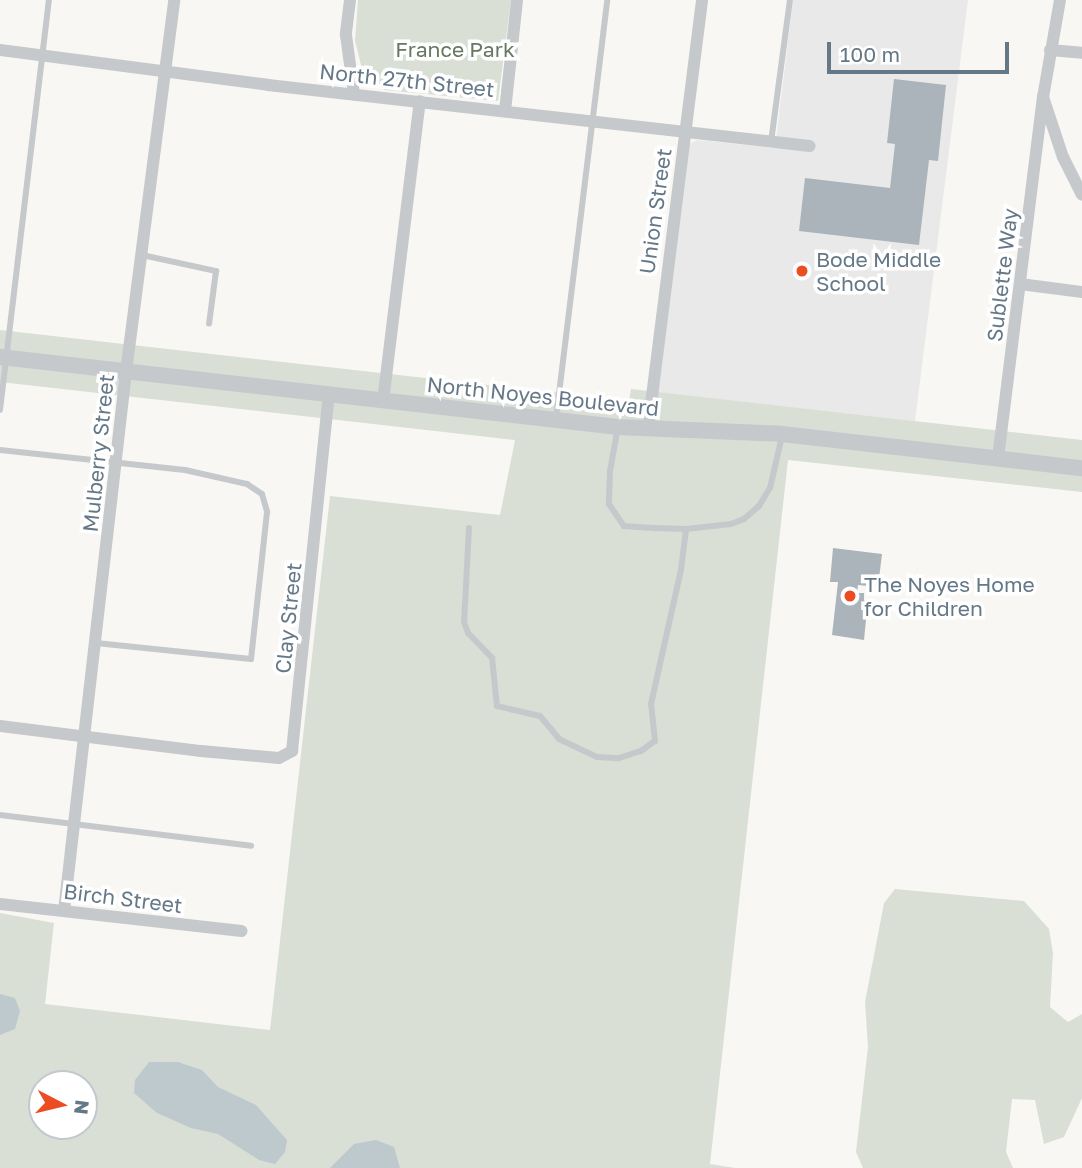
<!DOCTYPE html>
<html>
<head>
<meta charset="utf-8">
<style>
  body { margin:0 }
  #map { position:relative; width:1082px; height:1168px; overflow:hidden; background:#f8f7f4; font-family:"Golos Text",sans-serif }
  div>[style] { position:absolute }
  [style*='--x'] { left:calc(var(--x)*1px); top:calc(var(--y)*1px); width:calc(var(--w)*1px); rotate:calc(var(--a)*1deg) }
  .built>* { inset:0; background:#e8e9e8 }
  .green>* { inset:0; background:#d9dfd5 }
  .water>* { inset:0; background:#bdc9cd }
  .building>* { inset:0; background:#abb4ba }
  .service>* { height:6px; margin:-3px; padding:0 3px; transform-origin:3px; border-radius:3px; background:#c5c9cc }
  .minor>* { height:12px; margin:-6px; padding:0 6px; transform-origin:6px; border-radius:6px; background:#c5c9cc }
  .tertiary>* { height:16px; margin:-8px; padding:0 8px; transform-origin:8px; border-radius:8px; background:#c5c9cc }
  .dots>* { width:19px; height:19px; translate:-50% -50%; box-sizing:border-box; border:4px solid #fff; border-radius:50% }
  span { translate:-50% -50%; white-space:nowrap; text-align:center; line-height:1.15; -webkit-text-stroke:7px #fff; paint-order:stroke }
  .park-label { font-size:21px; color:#667860 }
  .street-label { font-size:21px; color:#657887 }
  .poi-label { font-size:21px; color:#657887 }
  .left { translate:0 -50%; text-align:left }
  .north { position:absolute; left:28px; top:1070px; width:70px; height:70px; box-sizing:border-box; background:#fff; border:2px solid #c1c9cf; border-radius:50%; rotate:97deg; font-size:19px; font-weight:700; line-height:28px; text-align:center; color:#657887 }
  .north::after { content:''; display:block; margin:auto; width:24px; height:32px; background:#eb4c21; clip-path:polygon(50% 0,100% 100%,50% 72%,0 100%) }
  .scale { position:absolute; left:827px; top:42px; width:182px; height:32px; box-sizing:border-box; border:4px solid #657887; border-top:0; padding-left:9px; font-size:21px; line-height:24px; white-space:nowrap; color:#657887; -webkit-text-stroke:5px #fff; paint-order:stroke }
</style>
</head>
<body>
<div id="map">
  <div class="built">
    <i style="clip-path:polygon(793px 0,968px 0,915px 421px,655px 392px,689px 144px,697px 140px,775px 148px)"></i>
  </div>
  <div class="green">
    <i style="clip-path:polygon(358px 0,511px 0,498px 101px,385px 90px,371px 80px,361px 65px,355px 41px)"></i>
    <i style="clip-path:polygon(evenodd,0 330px,629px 401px,631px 389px,1082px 440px,1082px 492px,788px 460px,710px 1164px,735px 1168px,0 1168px,0 913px,54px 923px,45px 1004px,270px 1030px,330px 496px,500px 515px,515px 440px,0 382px,0 330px,42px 1084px,84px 1084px,84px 1126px,42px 1126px,42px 1084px)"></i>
    <i style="clip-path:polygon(895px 889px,1024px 901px,1049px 929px,1053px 953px,1050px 1007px,1068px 1022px,1082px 1014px,1082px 1098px,1064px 1137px,1044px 1144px,1035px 1100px,1012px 1099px,1006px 1152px,1013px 1168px,863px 1168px,856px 1152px,868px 1047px,865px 1002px,884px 903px)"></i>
  </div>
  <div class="water">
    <i style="clip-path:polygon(0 994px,15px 998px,20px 1011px,15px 1029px,0 1035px)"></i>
    <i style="clip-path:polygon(149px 1062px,178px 1062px,202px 1070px,218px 1087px,256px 1105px,287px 1140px,285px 1152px,275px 1164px,259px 1160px,218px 1134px,191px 1128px,157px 1113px,134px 1093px,135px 1080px)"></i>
    <i style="clip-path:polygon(376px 1140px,394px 1147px,400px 1168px,330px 1168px,354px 1144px)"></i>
  </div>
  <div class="building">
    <i style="clip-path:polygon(894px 79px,946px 85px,938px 161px,929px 160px,919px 245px,799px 231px,805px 178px,890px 188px,895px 144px,887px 143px)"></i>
    <i style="clip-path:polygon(833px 548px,882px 554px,878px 587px,858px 585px,857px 593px,864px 593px,864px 600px,868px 600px,864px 640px,832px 635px,838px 582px,830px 582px)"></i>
  </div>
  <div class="service">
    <i style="--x:771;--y:142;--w:143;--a:-82.4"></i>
    <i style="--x:142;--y:255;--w:76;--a:12.2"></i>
    <i style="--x:216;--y:271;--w:53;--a:97.5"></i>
    <i style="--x:0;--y:410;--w:413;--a:-83.2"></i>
    <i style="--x:556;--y:418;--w:421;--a:-83"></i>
    <i style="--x:618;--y:427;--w:45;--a:100.3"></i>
    <i style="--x:610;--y:471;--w:33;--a:92"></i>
    <i style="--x:609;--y:504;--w:27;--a:56"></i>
    <i style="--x:624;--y:526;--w:32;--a:4"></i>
    <i style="--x:656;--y:528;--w:30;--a:2"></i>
    <i style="--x:686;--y:529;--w:45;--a:-6.3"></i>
    <i style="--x:731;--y:524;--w:14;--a:-21"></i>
    <i style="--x:744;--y:519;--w:20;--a:-41"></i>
    <i style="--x:759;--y:506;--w:21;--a:-59"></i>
    <i style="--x:770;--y:488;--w:53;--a:-77"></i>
    <i style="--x:0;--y:450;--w:186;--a:6.2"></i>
    <i style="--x:185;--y:470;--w:64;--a:12.7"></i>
    <i style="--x:247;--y:484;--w:18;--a:34"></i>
    <i style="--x:262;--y:494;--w:19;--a:74"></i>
    <i style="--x:267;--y:512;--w:148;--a:96.2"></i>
    <i style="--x:251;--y:659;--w:156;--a:-174.1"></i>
    <i style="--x:469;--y:528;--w:94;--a:93"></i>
    <i style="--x:464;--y:622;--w:12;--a:70"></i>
    <i style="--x:468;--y:633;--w:35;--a:46"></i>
    <i style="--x:492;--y:658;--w:48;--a:84.1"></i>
    <i style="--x:497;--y:706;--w:44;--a:13.1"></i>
    <i style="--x:540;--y:716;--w:30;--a:50"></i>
    <i style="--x:559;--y:739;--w:42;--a:25.3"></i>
    <i style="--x:597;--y:757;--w:22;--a:3"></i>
    <i style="--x:619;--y:758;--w:23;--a:-18"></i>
    <i style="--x:641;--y:751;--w:17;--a:-36"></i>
    <i style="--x:655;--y:741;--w:37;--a:-96"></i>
    <i style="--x:651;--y:704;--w:137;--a:-77.4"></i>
    <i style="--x:681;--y:570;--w:41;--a:-83"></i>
    <i style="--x:0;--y:815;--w:253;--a:7"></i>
  </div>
  <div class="minor">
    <i style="--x:350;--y:0;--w:35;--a:97"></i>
    <i style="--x:346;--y:35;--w:60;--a:82.3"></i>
    <i style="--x:1060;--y:0;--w:98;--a:99.9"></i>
    <i style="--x:1043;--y:97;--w:63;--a:71.6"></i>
    <i style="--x:1063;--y:157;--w:42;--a:63.4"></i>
    <i style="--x:0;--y:50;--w:270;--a:7.4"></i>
    <i style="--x:268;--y:85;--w:545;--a:6.42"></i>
    <i style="--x:1050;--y:50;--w:32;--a:5"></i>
    <i style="--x:505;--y:111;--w:112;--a:-83.8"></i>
    <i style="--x:1020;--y:284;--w:63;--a:7.4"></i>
    <i style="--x:383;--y:401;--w:302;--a:-83"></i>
    <i style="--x:648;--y:428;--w:431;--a:-82.8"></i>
    <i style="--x:998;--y:458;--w:364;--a:-82.9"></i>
    <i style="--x:0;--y:726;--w:203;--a:7.1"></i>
    <i style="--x:201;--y:751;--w:78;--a:5.1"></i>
    <i style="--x:279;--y:758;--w:15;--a:-28"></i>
    <i style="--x:292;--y:751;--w:358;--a:-84.1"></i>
    <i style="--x:0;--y:904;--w:243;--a:6.4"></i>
    <i style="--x:64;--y:911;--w:543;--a:-83.44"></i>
    <i style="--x:126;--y:372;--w:375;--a:-82.6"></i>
  </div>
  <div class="tertiary">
    <i style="--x:0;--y:357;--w:622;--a:6.46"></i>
    <i style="--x:618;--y:427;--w:164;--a:2.4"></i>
    <i style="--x:782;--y:434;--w:302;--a:6.5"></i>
  </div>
  <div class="dots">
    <i style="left:802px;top:271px;background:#eb4c21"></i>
    <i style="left:850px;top:596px;background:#eb4c21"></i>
  </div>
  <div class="park-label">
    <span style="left:455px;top:49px">France Park</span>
  </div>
  <div class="street-label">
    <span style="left:407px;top:80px;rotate:6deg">North 27th Street</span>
    <span style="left:655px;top:211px;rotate:-82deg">Union Street</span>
    <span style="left:1002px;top:275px;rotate:-83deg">Sublette Way</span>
    <span style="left:543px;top:396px;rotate:6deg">North Noyes Boulevard</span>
    <span style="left:98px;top:453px;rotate:-84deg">Mulberry Street</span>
    <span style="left:288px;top:618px;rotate:-84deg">Clay Street</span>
    <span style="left:123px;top:898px;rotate:7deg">Birch Street</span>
  </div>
  <div class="poi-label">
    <span class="left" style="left:816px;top:271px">Bode Middle<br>School</span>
    <span class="left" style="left:864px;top:596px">The Noyes Home<br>for Children</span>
  </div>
  <div class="north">N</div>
  <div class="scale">100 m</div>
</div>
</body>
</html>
